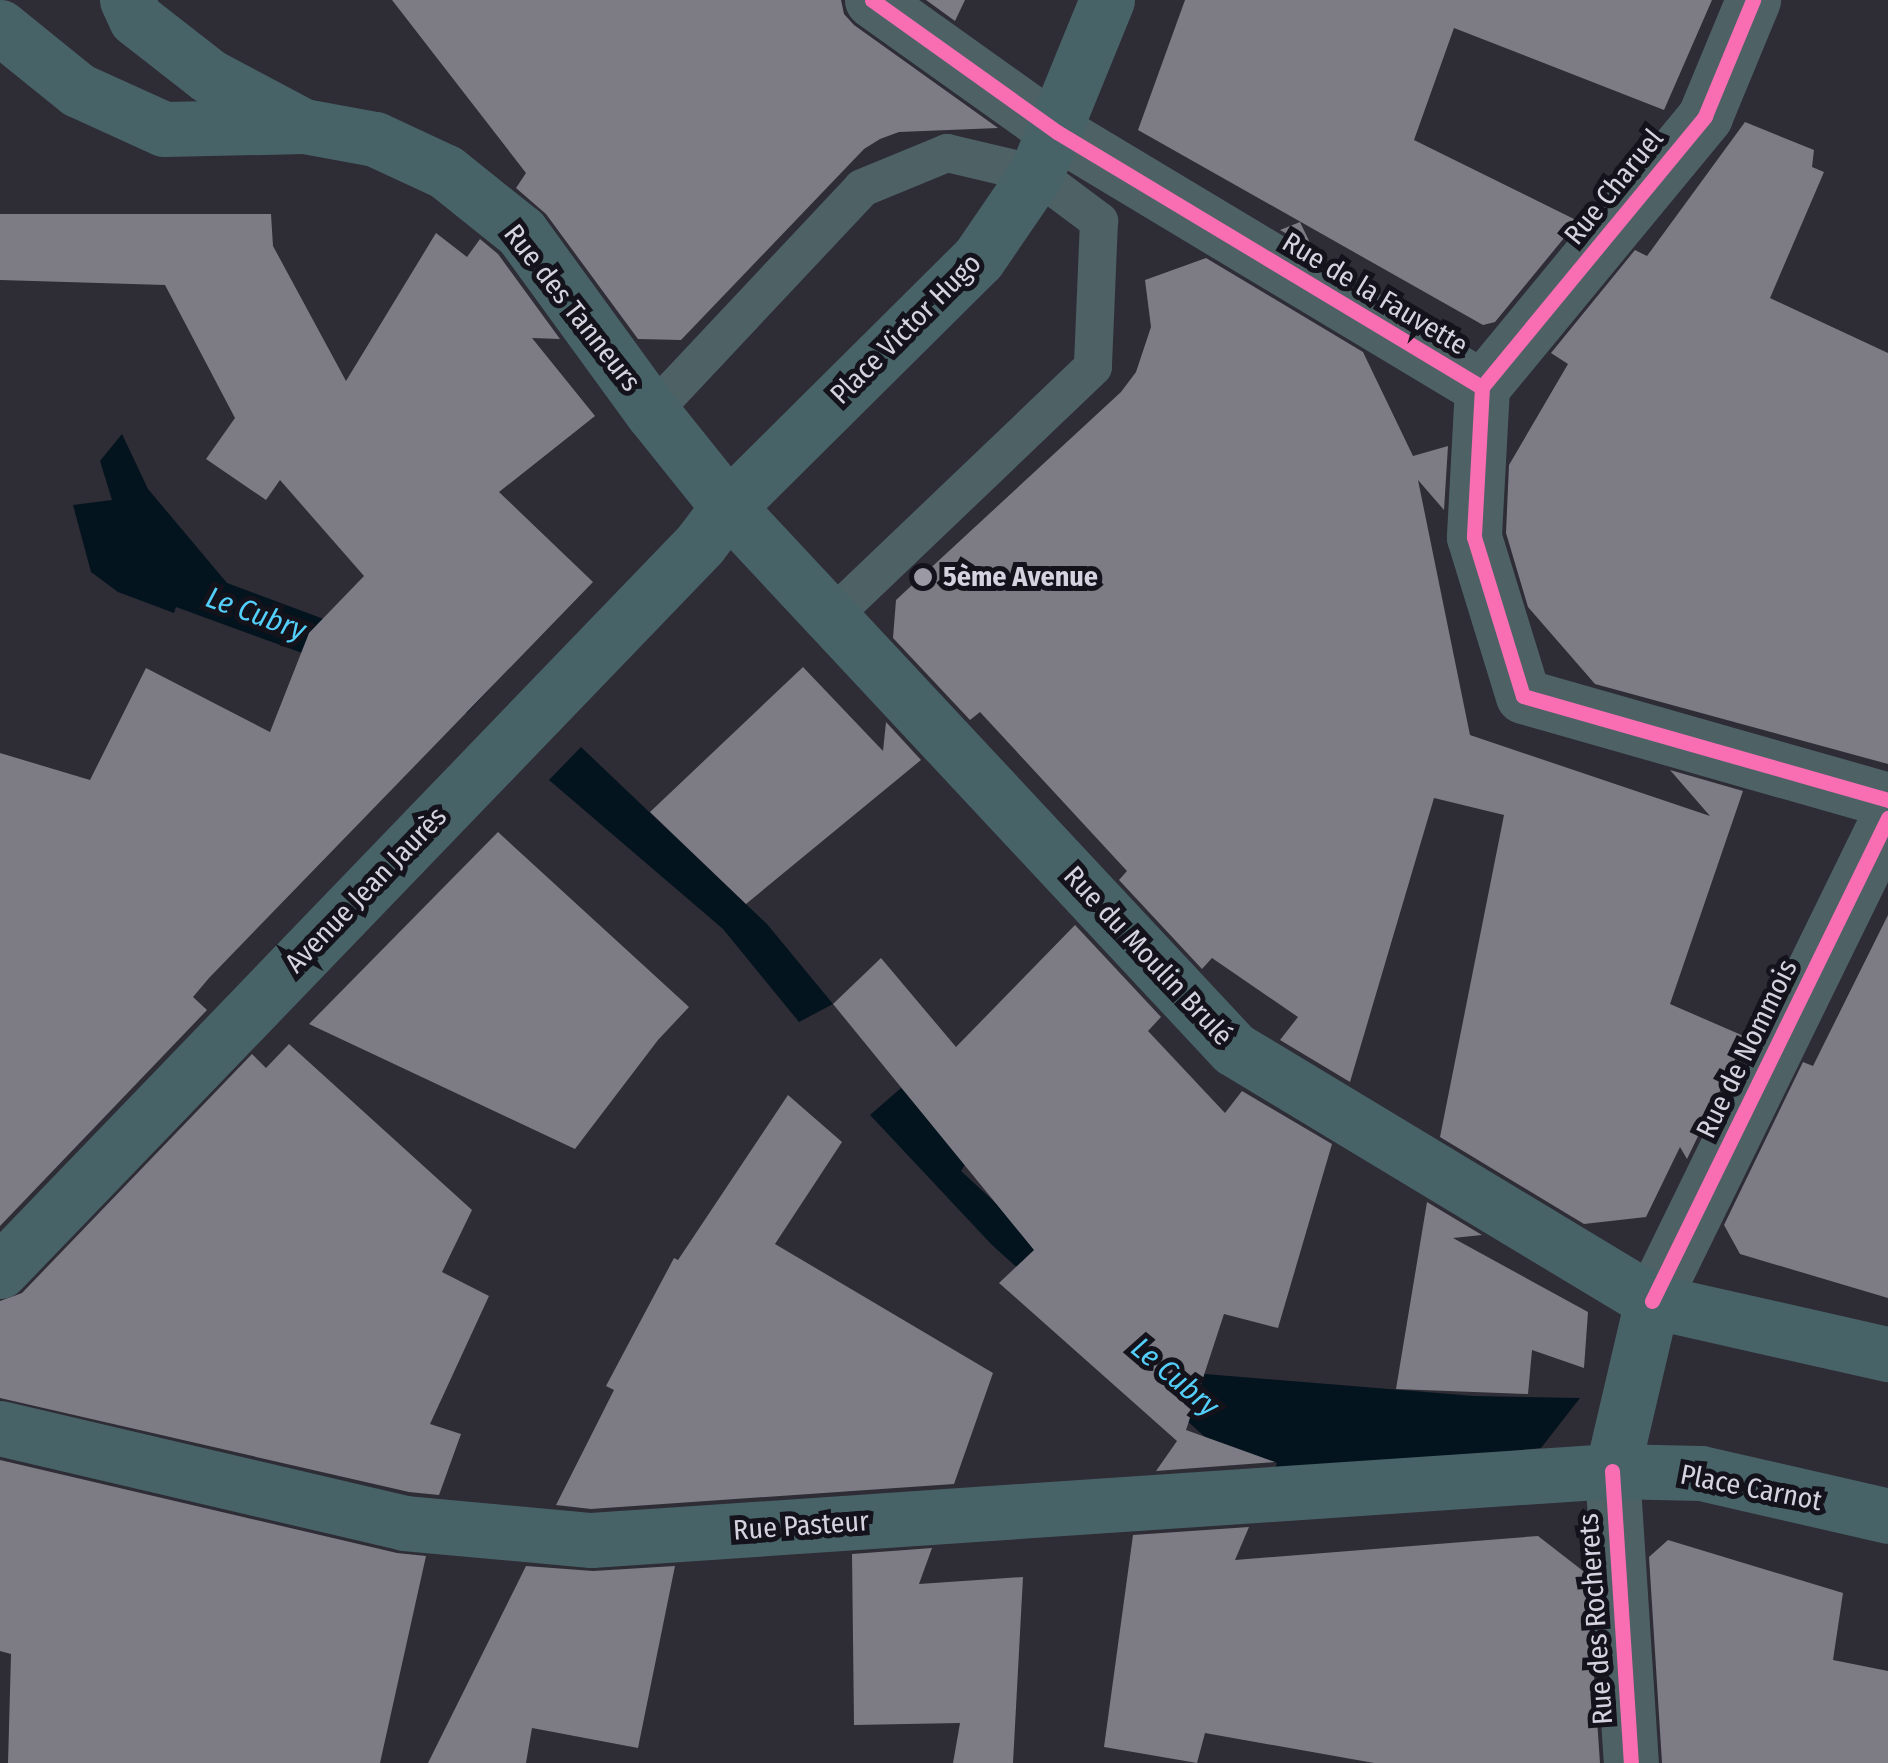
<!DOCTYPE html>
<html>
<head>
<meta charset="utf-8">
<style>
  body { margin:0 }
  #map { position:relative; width:1888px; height:1763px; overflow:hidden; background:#2e2c35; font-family:"Fira Sans Condensed",sans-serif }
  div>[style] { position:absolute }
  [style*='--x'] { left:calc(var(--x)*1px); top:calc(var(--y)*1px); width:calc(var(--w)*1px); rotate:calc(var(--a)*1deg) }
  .water>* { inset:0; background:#04141e }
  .building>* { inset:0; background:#7d7b84 }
  .service>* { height:38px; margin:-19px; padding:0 19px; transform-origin:19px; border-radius:19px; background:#4e6265 }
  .minor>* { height:55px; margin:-27.5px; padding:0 27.5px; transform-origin:27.5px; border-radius:27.5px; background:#4e6265 }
  .secondary>* { height:55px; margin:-27.5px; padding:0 27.5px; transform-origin:27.5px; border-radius:27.5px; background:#486367 }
  .cycleway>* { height:15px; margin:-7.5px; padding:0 7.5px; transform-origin:7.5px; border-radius:7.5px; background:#f96db3 }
  .dots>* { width:28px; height:28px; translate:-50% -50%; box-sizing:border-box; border:5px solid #14121a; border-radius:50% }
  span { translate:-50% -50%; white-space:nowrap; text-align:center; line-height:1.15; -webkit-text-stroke:10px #14121a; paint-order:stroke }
  .street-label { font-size:28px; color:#d5d3df }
  .poi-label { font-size:28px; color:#d5d3df; font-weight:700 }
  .left { translate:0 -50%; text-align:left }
  .water-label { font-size:30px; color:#53cffa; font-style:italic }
</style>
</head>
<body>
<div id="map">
  <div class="water">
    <i style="clip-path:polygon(122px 434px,148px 489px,227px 583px,495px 683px,467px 713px,176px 607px,174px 613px,118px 592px,91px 572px,73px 505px,112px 500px,100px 461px)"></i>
    <i style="clip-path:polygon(581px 747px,767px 924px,833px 1004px,799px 1022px,723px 929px,549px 780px)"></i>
    <i style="clip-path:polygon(901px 1088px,966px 1163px,961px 1171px,1111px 1310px,1115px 1304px,1205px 1374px,1474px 1396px,1580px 1398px,1541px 1448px,1273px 1475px,1277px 1463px,1205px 1437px,992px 1245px,870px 1115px)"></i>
  </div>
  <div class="building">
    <i style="clip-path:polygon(392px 0,841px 0,844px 14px,854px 25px,998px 128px,899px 132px,880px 139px,864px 149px,681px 340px,638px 339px,546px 214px,516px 188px,526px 173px)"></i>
    <i style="clip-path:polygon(926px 0,965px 0,955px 21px)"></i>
    <i style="clip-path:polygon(1185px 0,1712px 0,1664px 110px,1454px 28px,1414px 140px,1578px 221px,1495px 322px,1483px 325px,1138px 130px)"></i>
    <i style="clip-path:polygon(1745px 122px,1814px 150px,1812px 167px,1824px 172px,1770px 298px,1888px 353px,1888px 764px,1595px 684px,1528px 607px,1506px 533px,1509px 465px,1568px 364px,1551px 353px,1635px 250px,1647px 256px)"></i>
    <i style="clip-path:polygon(0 214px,271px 214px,273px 246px,346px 381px,436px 233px,467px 257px,480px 239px,498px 254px,560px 339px,532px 338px,595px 416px,499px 492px,593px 582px,209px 978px,193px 997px,207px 1010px,0 1226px,0 753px,90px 780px,146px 668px,270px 732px,309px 633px,364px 576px,280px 480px,266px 500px,206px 459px,235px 418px,165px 285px,0 280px)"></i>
    <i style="clip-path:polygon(1300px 222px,1313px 249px,1280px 230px)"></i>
    <i style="clip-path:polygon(1206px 258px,1363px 352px,1413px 456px,1448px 446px,1444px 510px,1418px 480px,1470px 735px,1710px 816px,1670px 770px,1743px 791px,1670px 1004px,1746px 1037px,1687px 1159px,1680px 1147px,1646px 1217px,1584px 1224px,1440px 1137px,1504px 815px,1434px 798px,1350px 1082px,1280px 1040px,1298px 1017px,1212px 958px,1202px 969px,1119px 880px,1127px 871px,980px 712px,970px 720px,893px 638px,896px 600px,1121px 392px,1136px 372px,1151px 327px,1145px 280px)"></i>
    <i style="clip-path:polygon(803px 667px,883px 751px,886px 722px,921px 760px,746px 904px,650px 812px)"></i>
    <i style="clip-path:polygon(498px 832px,689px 1007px,658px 1040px,575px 1149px,309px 1024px)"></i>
    <i style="clip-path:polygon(1888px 915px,1888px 1298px,1740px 1254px,1724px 1225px,1803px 1062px,1813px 1066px)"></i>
    <i style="clip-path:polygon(1075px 925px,1161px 1017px,1148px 1031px,1225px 1113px,1242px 1091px,1332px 1144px,1278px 1328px,1224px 1314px,1186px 1430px,1275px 1462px,1156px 1471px,1177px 1441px,999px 1283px,1034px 1250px,833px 1004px,881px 958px,956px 1047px)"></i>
    <i style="clip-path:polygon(289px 1044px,472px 1210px,442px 1272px,489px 1296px,430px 1424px,461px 1434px,439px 1495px,409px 1492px,0 1398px,0 1301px,22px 1293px,252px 1054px,266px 1068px)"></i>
    <i style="clip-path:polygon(788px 1095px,842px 1142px,775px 1244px,993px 1373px,954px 1484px,591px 1509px,556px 1505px,614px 1390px,606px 1386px,674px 1258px,678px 1260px)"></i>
    <i style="clip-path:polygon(1427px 1202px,1482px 1235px,1453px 1238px,1588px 1312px,1584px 1368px,1532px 1350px,1528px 1394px,1396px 1389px)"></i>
    <i style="clip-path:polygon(0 1460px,397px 1553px,426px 1556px,380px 1763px,8px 1763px,11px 1654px,0 1651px)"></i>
    <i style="clip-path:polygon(1249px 1527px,1235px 1560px,1538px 1536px,1587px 1574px,1600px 1763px,1374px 1763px,1205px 1733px,1197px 1763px,1104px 1747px,1133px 1535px)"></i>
    <i style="clip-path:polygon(1668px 1540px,1843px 1593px,1833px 1660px,1888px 1671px,1888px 1763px,1662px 1763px,1649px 1557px)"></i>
    <i style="clip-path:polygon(932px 1548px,919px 1584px,1023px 1577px,1013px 1763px,953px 1763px,960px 1723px,854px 1725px,852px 1554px)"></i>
    <i style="clip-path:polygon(526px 1566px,593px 1571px,675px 1566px,638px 1748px,532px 1728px,526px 1763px,428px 1763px)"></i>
  </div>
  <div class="service">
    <i style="--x:652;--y:412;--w:307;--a:-46.8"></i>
    <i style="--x:862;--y:188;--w:92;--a:-22.4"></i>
    <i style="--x:947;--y:153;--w:91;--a:13.3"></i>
    <i style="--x:1036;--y:174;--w:79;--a:36.7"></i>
    <i style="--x:1099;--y:221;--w:146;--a:92.4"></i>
    <i style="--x:1093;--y:367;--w:362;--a:136.3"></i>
  </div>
  <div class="minor">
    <i style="--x:872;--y:0;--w:227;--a:35.5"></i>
    <i style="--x:1057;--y:132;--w:496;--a:31"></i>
    <i style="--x:1482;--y:387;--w:150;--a:93.1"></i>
    <i style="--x:1474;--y:537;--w:166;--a:72.9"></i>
    <i style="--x:1523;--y:696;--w:380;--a:15.9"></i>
    <i style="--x:1482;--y:387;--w:351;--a:-50.5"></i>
    <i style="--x:1705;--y:116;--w:126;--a:-67.5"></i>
    <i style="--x:1652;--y:1301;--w:538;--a:-63.96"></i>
    <i style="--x:1612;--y:1471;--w:293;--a:86.3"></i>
  </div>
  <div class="secondary">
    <i style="--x:127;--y:0;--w:21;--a:65"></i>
    <i style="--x:136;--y:19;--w:93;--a:38"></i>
    <i style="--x:209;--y:76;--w:104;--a:28"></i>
    <i style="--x:0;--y:27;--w:100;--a:38.9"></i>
    <i style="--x:78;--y:90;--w:94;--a:24.4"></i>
    <i style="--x:164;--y:129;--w:140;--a:-1.2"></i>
    <i style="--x:304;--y:126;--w:72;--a:10.4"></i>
    <i style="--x:375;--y:139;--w:78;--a:24.9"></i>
    <i style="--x:446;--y:172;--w:96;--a:38.7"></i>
    <i style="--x:521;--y:232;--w:223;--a:54"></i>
    <i style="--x:652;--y:412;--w:122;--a:51.3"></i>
    <i style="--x:728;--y:507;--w:741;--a:46.97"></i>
    <i style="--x:1234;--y:1049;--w:488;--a:31.1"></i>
    <i style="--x:1652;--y:1301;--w:242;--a:12.7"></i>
    <i style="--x:0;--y:1271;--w:1009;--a:-46.08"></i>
    <i style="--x:700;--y:544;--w:46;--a:-52.9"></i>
    <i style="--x:728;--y:507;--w:352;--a:-44.8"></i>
    <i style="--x:978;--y:259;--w:103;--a:-55.7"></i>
    <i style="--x:1036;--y:174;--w:188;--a:-67.8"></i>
    <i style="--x:0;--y:1428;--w:415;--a:13.2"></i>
    <i style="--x:404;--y:1523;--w:188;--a:5.2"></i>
    <i style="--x:591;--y:1540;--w:1023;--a:-3.87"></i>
    <i style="--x:1612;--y:1471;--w:89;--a:1.3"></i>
    <i style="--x:1701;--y:1473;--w:192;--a:12.9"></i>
    <i style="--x:1612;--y:1471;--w:175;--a:-76.8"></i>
  </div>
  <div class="cycleway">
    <i style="--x:872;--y:0;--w:227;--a:35.5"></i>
    <i style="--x:1057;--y:132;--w:496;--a:31"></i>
    <i style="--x:1482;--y:387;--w:150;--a:93.1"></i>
    <i style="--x:1474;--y:537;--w:166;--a:72.9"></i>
    <i style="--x:1523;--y:696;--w:380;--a:15.9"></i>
    <i style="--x:1482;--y:387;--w:351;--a:-50.5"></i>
    <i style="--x:1705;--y:116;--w:126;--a:-67.5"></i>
    <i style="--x:1652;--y:1301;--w:538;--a:-63.96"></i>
    <i style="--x:1612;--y:1471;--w:293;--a:86.3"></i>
  </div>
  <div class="dots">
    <i style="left:923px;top:577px;background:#9b99a4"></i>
  </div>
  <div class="street-label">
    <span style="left:1614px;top:187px;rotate:-51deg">Rue Charuel</span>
    <span style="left:1375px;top:294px;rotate:31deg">Rue de la Fauvette</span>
    <span style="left:572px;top:308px;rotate:52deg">Rue des Tanneurs</span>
    <span style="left:906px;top:329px;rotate:-45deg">Place Victor Hugo</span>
    <span style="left:366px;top:890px;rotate:-46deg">Avenue Jean Jaurès</span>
    <span style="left:1148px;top:956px;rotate:47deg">Rue du Moulin Brulé</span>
    <span style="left:1747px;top:1049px;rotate:-64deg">Rue de Nommois</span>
    <span style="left:1751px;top:1488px;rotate:11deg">Place Carnot</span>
    <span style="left:801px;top:1526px;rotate:-4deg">Rue Pasteur</span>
    <span style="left:1596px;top:1619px;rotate:-94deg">Rue des Rocherets</span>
  </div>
  <div class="poi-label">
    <span class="left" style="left:943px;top:577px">5ème Avenue</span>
  </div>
  <div class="water-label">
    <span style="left:256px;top:614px;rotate:20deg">Le Cubry</span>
    <span style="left:1175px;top:1377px;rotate:40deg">Le Cubry</span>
  </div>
</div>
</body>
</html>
